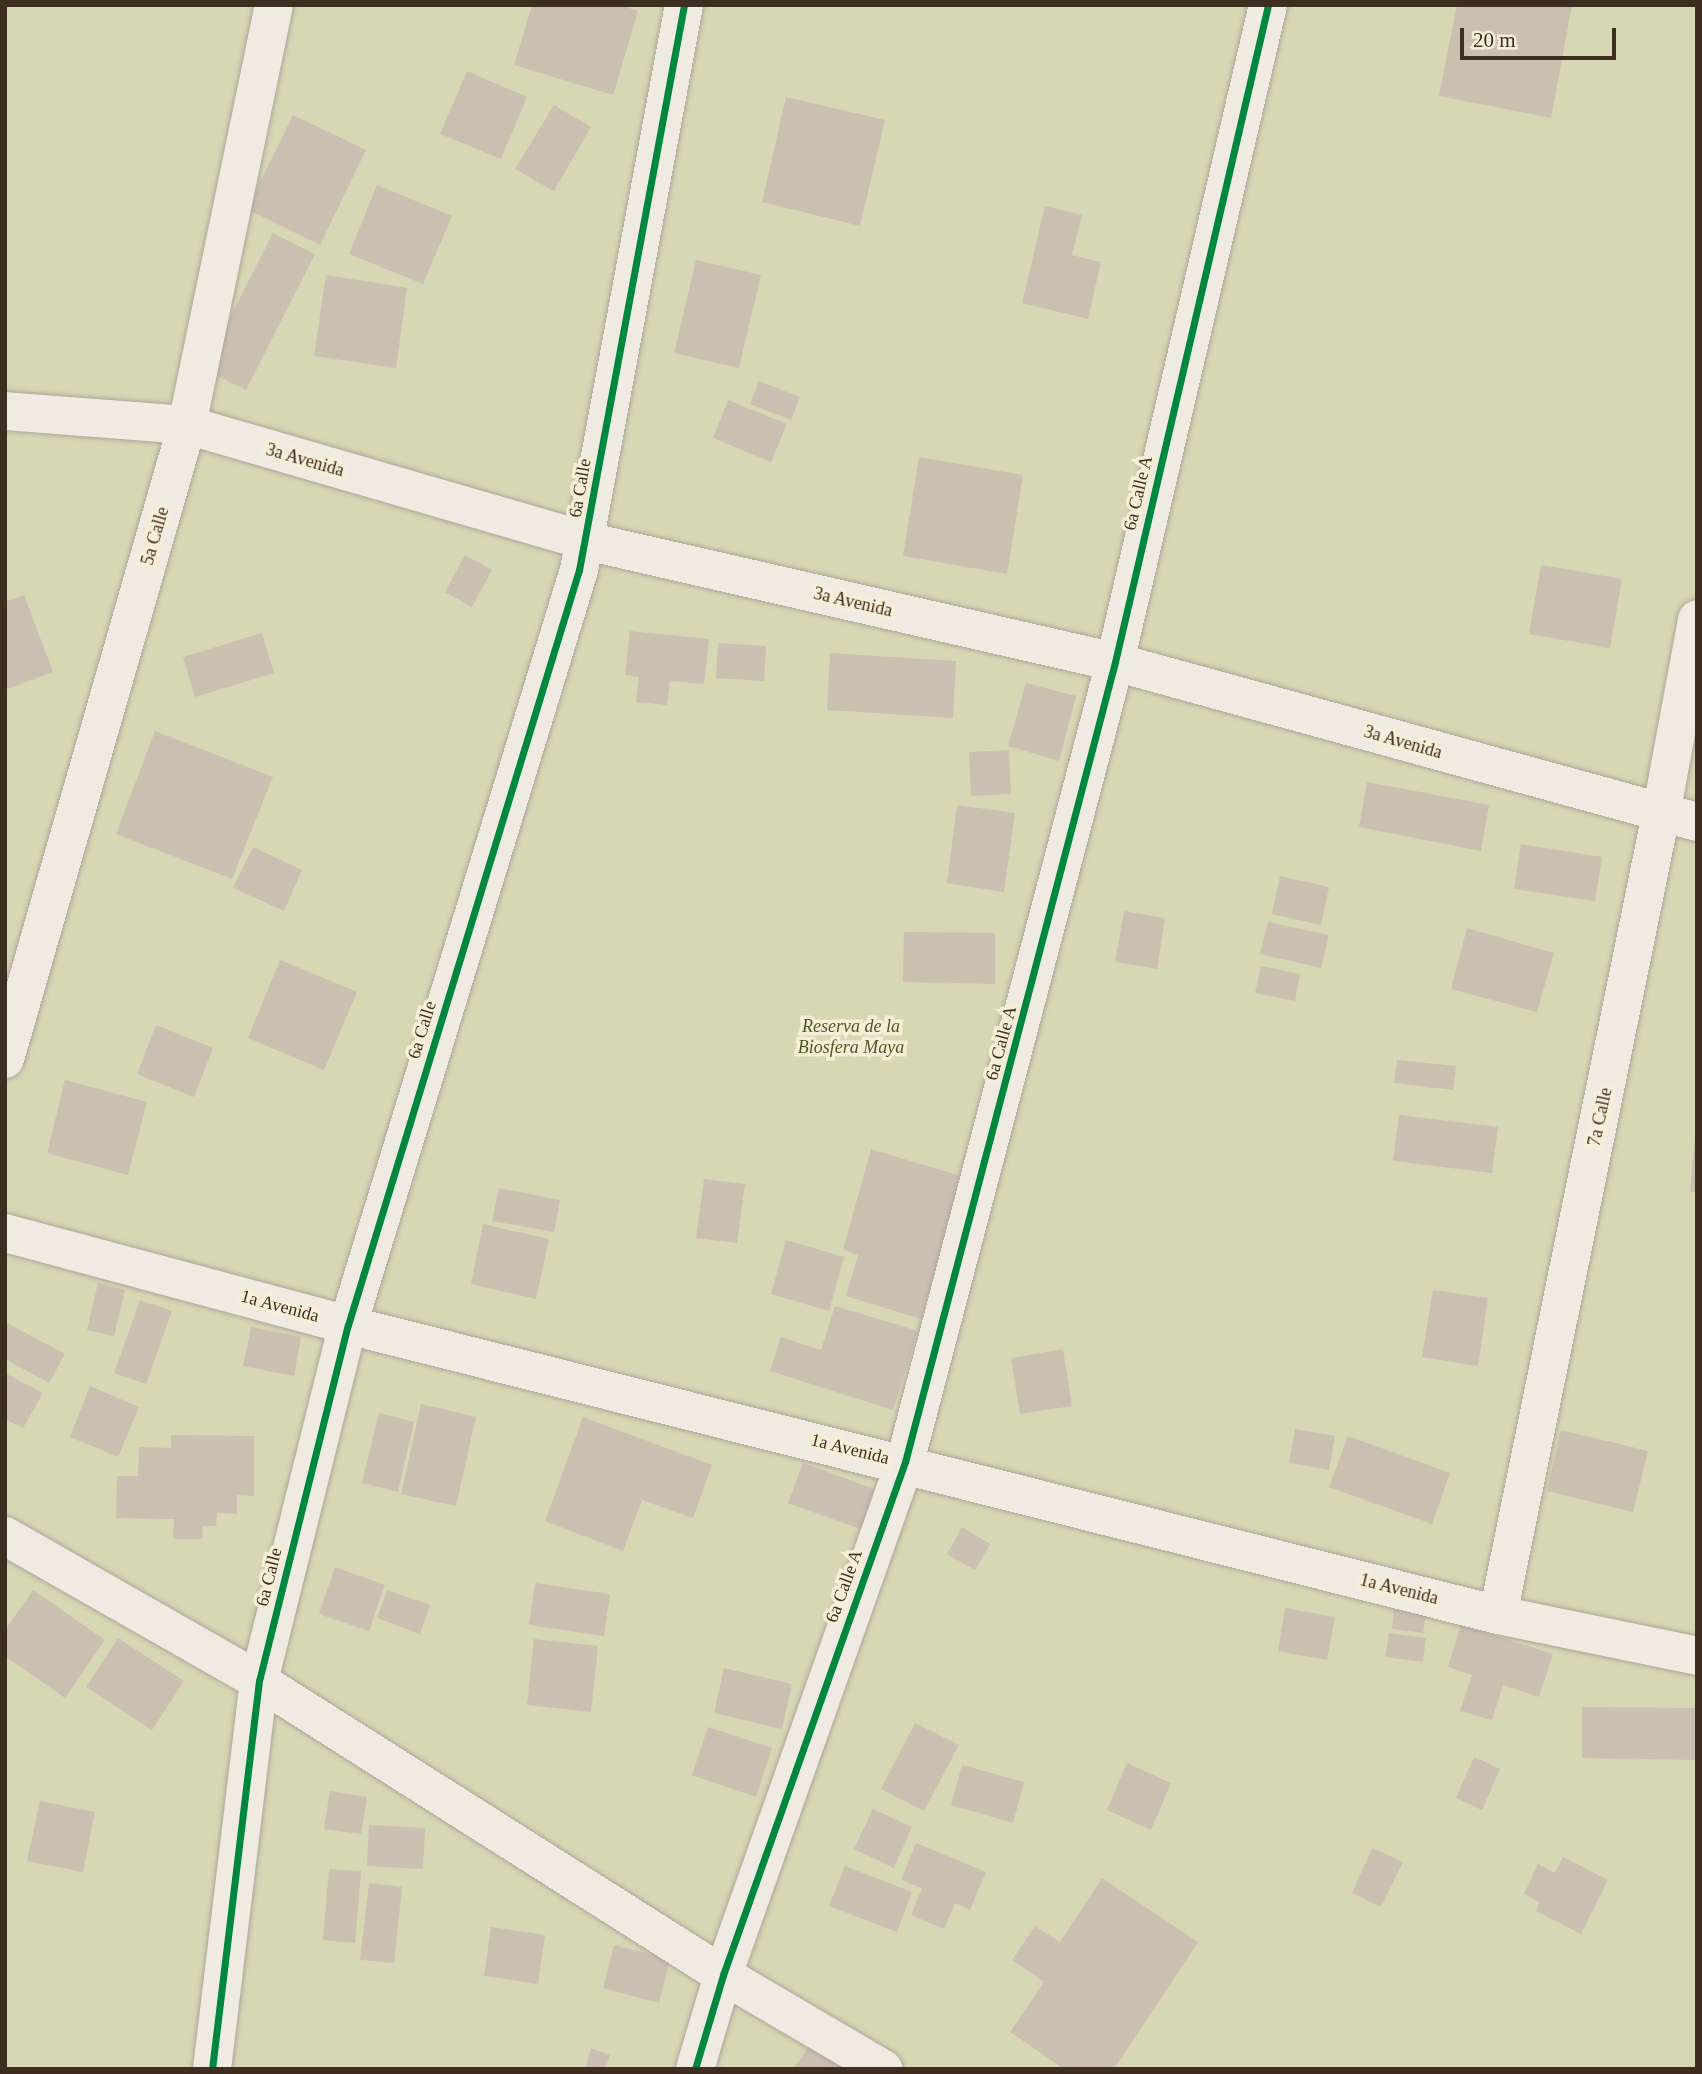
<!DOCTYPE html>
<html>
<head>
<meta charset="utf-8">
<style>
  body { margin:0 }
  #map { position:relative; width:1702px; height:2074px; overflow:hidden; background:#e7e0d1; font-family:"Times New Roman",serif }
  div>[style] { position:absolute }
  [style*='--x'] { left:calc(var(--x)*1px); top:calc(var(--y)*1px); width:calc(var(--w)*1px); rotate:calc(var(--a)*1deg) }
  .green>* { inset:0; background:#d6d7b3 }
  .building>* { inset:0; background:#cbbfb2 }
  .roads { filter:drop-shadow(0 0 2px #ada599) drop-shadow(0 0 2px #ada599) }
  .street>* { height:38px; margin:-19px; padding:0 19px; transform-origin:19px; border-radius:19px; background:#efebe3 }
  .cycleway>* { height:7px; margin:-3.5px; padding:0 3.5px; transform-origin:3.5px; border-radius:3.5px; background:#00873e }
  span { translate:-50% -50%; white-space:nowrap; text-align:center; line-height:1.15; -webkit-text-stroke:7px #f7eed8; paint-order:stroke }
  .street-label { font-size:18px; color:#3d2e20 }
  .park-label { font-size:18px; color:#4d5a26; font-style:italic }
  .frame { position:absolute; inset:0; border:7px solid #3d2e20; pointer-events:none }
  .scale { position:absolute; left:1460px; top:28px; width:156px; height:32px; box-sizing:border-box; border:4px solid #3d2e20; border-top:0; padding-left:9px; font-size:21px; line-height:24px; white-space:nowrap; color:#3d2e20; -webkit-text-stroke:5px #f7eed8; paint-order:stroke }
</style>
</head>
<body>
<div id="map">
  <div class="green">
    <i style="clip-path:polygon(5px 5px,1697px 5px,1697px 2069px,5px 2069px)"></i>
  </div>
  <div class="building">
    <i style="clip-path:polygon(532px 5px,620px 5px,638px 11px,613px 95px,514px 65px)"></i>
    <i style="clip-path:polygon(1457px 5px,1572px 5px,1551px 118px,1439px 96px)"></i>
    <i style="clip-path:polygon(467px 71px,527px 97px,501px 159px,440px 134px)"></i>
    <i style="clip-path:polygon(786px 97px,885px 120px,860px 226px,762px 202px)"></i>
    <i style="clip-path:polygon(554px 105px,591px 127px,554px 191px,515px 169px)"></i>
    <i style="clip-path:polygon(293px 115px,366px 150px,320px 245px,247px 209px)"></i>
    <i style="clip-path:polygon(377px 185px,452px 216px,423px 284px,349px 254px)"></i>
    <i style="clip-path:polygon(1045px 206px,1082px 215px,1072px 255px,1101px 262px,1088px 319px,1022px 303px)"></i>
    <i style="clip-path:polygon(273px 233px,315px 254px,246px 390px,204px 369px)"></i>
    <i style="clip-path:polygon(696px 260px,761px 275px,739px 368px,674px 353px)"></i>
    <i style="clip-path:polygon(326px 275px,407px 288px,396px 368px,314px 356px)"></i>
    <i style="clip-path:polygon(759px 381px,800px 397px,791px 420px,750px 404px)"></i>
    <i style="clip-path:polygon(728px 400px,787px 424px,771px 462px,713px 438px)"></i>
    <i style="clip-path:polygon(919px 457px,1023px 475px,1007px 574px,903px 556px)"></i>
    <i style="clip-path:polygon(465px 555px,492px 570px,472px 607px,445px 592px)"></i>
    <i style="clip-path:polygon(1541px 565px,1622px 579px,1610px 648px,1529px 634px)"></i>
    <i style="clip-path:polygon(24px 595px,53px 672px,5px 690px,5px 602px)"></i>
    <i style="clip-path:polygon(630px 631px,709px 639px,704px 684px,670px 681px,667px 705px,636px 702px,639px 677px,625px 675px)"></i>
    <i style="clip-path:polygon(262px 633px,274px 673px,195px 697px,183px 657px)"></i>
    <i style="clip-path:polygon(718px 643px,766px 646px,764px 681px,716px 678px)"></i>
    <i style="clip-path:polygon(830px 653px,956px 661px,953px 718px,827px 710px)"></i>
    <i style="clip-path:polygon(1026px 683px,1076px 696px,1059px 761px,1008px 746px)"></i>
    <i style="clip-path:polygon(155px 731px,273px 777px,232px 879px,116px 834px)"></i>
    <i style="clip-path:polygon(1009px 750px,1011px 794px,971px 796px,969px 752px)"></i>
    <i style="clip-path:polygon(1367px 782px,1489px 805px,1481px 851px,1359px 827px)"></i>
    <i style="clip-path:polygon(957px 805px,1015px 813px,1004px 892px,947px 883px)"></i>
    <i style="clip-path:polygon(1521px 844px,1602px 857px,1595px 901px,1514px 889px)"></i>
    <i style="clip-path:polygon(253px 847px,302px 870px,284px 911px,233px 888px)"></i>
    <i style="clip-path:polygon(1280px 876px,1329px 887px,1321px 925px,1272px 914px)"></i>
    <i style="clip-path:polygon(1124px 911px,1165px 918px,1157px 969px,1115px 962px)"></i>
    <i style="clip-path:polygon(1268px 922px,1329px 935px,1321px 968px,1260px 954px)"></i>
    <i style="clip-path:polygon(1467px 928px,1554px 953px,1537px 1012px,1451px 989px)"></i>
    <i style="clip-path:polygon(904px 932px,995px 933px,995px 984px,903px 982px)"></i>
    <i style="clip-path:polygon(280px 960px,357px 992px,324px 1070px,248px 1038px)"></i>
    <i style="clip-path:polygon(1261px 966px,1300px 974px,1295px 1001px,1255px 993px)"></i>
    <i style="clip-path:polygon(156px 1025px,213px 1048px,194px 1097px,137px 1074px)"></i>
    <i style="clip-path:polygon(1397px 1060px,1456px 1066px,1453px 1090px,1394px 1083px)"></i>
    <i style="clip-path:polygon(65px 1080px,147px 1102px,128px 1175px,47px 1153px)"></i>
    <i style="clip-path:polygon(1399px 1115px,1498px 1127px,1492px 1173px,1393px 1161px)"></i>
    <i style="clip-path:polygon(1695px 1136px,1697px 1136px,1697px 1192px,1690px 1192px)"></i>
    <i style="clip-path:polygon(871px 1149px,964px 1177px,921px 1319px,846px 1296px,858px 1255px,843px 1250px)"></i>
    <i style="clip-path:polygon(704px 1179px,745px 1184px,737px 1243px,696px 1238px)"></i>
    <i style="clip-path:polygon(499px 1188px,560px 1200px,554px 1232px,492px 1221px)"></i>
    <i style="clip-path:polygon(483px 1224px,549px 1239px,536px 1299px,471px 1284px)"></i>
    <i style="clip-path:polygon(786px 1240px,844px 1257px,829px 1311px,771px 1294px)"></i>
    <i style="clip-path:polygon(98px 1283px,125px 1290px,114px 1336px,87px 1330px)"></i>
    <i style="clip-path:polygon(1433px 1290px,1488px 1298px,1478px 1366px,1422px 1357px)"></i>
    <i style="clip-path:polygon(140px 1300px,172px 1311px,146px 1384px,114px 1373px)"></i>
    <i style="clip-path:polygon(835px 1306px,918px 1331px,893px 1410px,770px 1371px,781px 1337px,821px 1350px)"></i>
    <i style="clip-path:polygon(5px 1322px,65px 1354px,49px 1383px,5px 1359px)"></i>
    <i style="clip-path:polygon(251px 1327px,301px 1337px,294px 1376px,243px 1366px)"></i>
    <i style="clip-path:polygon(1063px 1349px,1072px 1406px,1020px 1414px,1011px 1358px)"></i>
    <i style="clip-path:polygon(5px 1373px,43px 1393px,23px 1428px,5px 1419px)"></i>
    <i style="clip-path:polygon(90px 1386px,139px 1407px,118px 1457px,70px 1437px)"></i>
    <i style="clip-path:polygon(421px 1404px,476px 1417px,456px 1506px,401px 1494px)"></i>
    <i style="clip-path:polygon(379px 1413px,414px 1422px,398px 1492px,362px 1483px)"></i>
    <i style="clip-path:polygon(583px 1417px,712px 1465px,693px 1518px,642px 1500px,623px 1551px,545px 1521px)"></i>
    <i style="clip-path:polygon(1295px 1429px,1335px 1436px,1329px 1470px,1289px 1463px)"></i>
    <i style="clip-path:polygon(1561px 1430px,1648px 1451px,1633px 1512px,1547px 1491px)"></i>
    <i style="clip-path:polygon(171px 1435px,254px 1436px,254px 1496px,237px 1495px,237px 1514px,217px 1513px,216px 1526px,202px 1526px,203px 1539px,173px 1539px,174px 1519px,116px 1518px,117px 1476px,138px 1476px,139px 1447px,171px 1448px)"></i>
    <i style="clip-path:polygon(1348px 1436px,1450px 1473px,1432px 1524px,1329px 1487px)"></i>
    <i style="clip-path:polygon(803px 1463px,880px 1491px,866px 1531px,788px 1503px)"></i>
    <i style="clip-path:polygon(962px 1527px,990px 1544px,975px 1570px,947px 1554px)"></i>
    <i style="clip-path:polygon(335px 1567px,385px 1585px,369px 1631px,319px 1614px)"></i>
    <i style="clip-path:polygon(535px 1583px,610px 1594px,604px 1636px,529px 1625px)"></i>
    <i style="clip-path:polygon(33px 1590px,105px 1640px,65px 1698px,5px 1656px,5px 1630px)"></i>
    <i style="clip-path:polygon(387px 1590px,430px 1605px,420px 1634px,377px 1618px)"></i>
    <i style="clip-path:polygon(1285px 1608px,1335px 1617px,1327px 1660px,1278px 1651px)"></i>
    <i style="clip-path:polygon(1394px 1610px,1426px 1614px,1423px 1633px,1392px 1629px)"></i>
    <i style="clip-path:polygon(1461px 1625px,1553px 1654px,1539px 1697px,1503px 1685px,1492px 1720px,1460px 1711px,1472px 1675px,1448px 1667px)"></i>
    <i style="clip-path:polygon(1389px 1633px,1426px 1638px,1423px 1662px,1385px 1657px)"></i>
    <i style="clip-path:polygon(118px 1638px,184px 1681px,152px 1730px,86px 1687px)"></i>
    <i style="clip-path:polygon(534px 1639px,598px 1646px,591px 1712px,527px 1705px)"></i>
    <i style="clip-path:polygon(724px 1668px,792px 1684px,782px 1729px,714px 1713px)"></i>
    <i style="clip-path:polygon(1582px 1707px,1697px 1708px,1697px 1760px,1582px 1758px)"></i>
    <i style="clip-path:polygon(915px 1723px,959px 1745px,924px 1811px,881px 1789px)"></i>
    <i style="clip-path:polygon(708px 1727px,772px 1748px,756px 1797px,692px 1775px)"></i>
    <i style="clip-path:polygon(1474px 1757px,1500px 1769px,1482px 1810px,1456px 1798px)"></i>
    <i style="clip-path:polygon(1127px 1763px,1171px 1783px,1151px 1830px,1107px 1810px)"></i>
    <i style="clip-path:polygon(962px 1765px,1024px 1782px,1013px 1823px,951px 1805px)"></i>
    <i style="clip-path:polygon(330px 1791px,367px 1797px,361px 1834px,324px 1829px)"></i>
    <i style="clip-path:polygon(40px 1801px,95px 1812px,83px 1872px,27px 1861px)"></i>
    <i style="clip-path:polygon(873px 1809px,912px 1827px,894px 1868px,854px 1849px)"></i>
    <i style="clip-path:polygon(369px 1825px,425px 1828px,423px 1869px,367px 1866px)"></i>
    <i style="clip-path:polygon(916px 1843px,986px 1872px,970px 1910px,955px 1903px,944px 1929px,911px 1915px,922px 1888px,901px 1880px)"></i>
    <i style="clip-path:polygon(1372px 1848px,1403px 1862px,1381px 1907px,1352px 1893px)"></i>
    <i style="clip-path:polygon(1563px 1857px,1608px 1880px,1581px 1934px,1536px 1911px,1540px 1902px,1524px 1894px,1538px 1864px,1555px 1873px)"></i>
    <i style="clip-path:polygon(845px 1866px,912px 1892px,897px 1932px,829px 1906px)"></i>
    <i style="clip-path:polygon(329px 1869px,361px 1871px,355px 1943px,323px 1940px)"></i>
    <i style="clip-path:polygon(1102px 1878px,1198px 1942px,1114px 2069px,1064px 2069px,1010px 2032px,1044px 1982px,1012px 1960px,1035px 1926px,1060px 1942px)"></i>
    <i style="clip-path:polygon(369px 1883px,402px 1887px,394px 1963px,360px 1960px)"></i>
    <i style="clip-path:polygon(491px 1927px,545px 1935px,538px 1984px,484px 1976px)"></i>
    <i style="clip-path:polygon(614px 1945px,670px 1959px,659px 2003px,603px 1988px)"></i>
    <i style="clip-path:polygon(814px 2040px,854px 2069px,793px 2069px)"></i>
    <i style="clip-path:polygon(591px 2048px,610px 2055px,605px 2069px,585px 2069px)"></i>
  </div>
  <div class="roads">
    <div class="street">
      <i style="--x:5;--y:411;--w:183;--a:4.4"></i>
      <i style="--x:187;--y:425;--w:416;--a:16.2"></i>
      <i style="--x:586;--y:541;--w:543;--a:12.88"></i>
      <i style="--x:1115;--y:662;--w:604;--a:15.37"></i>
      <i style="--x:5;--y:1059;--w:660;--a:-73.98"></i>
      <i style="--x:187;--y:425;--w:429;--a:-78.3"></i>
      <i style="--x:5;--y:1233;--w:355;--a:15"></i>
      <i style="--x:348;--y:1325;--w:1186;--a:14.15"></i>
      <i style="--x:1498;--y:1615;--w:203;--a:11.6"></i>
      <i style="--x:5;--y:1536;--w:292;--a:29.7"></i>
      <i style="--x:259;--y:1681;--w:549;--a:32.36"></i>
      <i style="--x:723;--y:1975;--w:186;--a:30.4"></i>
      <i style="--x:1498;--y:1615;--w:817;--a:-78.5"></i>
      <i style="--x:1661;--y:814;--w:198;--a:-79.5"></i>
      <i style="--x:212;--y:2069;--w:391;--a:-83.1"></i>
      <i style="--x:259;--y:1681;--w:367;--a:-76"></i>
      <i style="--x:348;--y:1325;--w:790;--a:-72.99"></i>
      <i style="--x:579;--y:570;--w:575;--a:-79.47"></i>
      <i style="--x:695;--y:2069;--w:98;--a:-73.4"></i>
      <i style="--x:723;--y:1975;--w:544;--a:-70.47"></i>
      <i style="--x:905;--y:1462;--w:827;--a:-75.29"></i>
      <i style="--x:1115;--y:662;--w:675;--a:-76.89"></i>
    </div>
  </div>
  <div class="cycleway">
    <i style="--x:212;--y:2069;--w:391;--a:-83.1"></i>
    <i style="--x:259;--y:1681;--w:367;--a:-76"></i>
    <i style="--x:348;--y:1325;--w:790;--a:-72.99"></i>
    <i style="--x:579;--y:570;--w:575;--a:-79.47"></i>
    <i style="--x:695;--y:2069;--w:98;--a:-73.4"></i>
    <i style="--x:723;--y:1975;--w:544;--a:-70.47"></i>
    <i style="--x:905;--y:1462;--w:827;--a:-75.29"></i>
    <i style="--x:1115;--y:662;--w:675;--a:-76.89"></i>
  </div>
  <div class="street-label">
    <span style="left:305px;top:460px;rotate:16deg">3a Avenida</span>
    <span style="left:580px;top:488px;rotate:-80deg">6a Calle</span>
    <span style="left:1138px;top:493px;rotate:-77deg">6a Calle A</span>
    <span style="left:155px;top:536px;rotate:-74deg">5a Calle</span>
    <span style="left:853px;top:602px;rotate:13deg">3a Avenida</span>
    <span style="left:1403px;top:742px;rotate:16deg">3a Avenida</span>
    <span style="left:422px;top:1030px;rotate:-73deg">6a Calle</span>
    <span style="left:1001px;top:1043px;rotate:-75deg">6a Calle A</span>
    <span style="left:1600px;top:1117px;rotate:-78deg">7a Calle</span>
    <span style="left:280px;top:1306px;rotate:15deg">1a Avenida</span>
    <span style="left:850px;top:1449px;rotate:14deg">1a Avenida</span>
    <span style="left:269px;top:1577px;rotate:-76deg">6a Calle</span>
    <span style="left:844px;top:1586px;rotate:-70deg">6a Calle A</span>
    <span style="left:1399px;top:1589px;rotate:14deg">1a Avenida</span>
  </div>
  <div class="park-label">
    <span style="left:851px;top:1037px">Reserva de la<br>Biosfera Maya</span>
  </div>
  <div class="frame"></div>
  <div class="scale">20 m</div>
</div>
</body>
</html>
